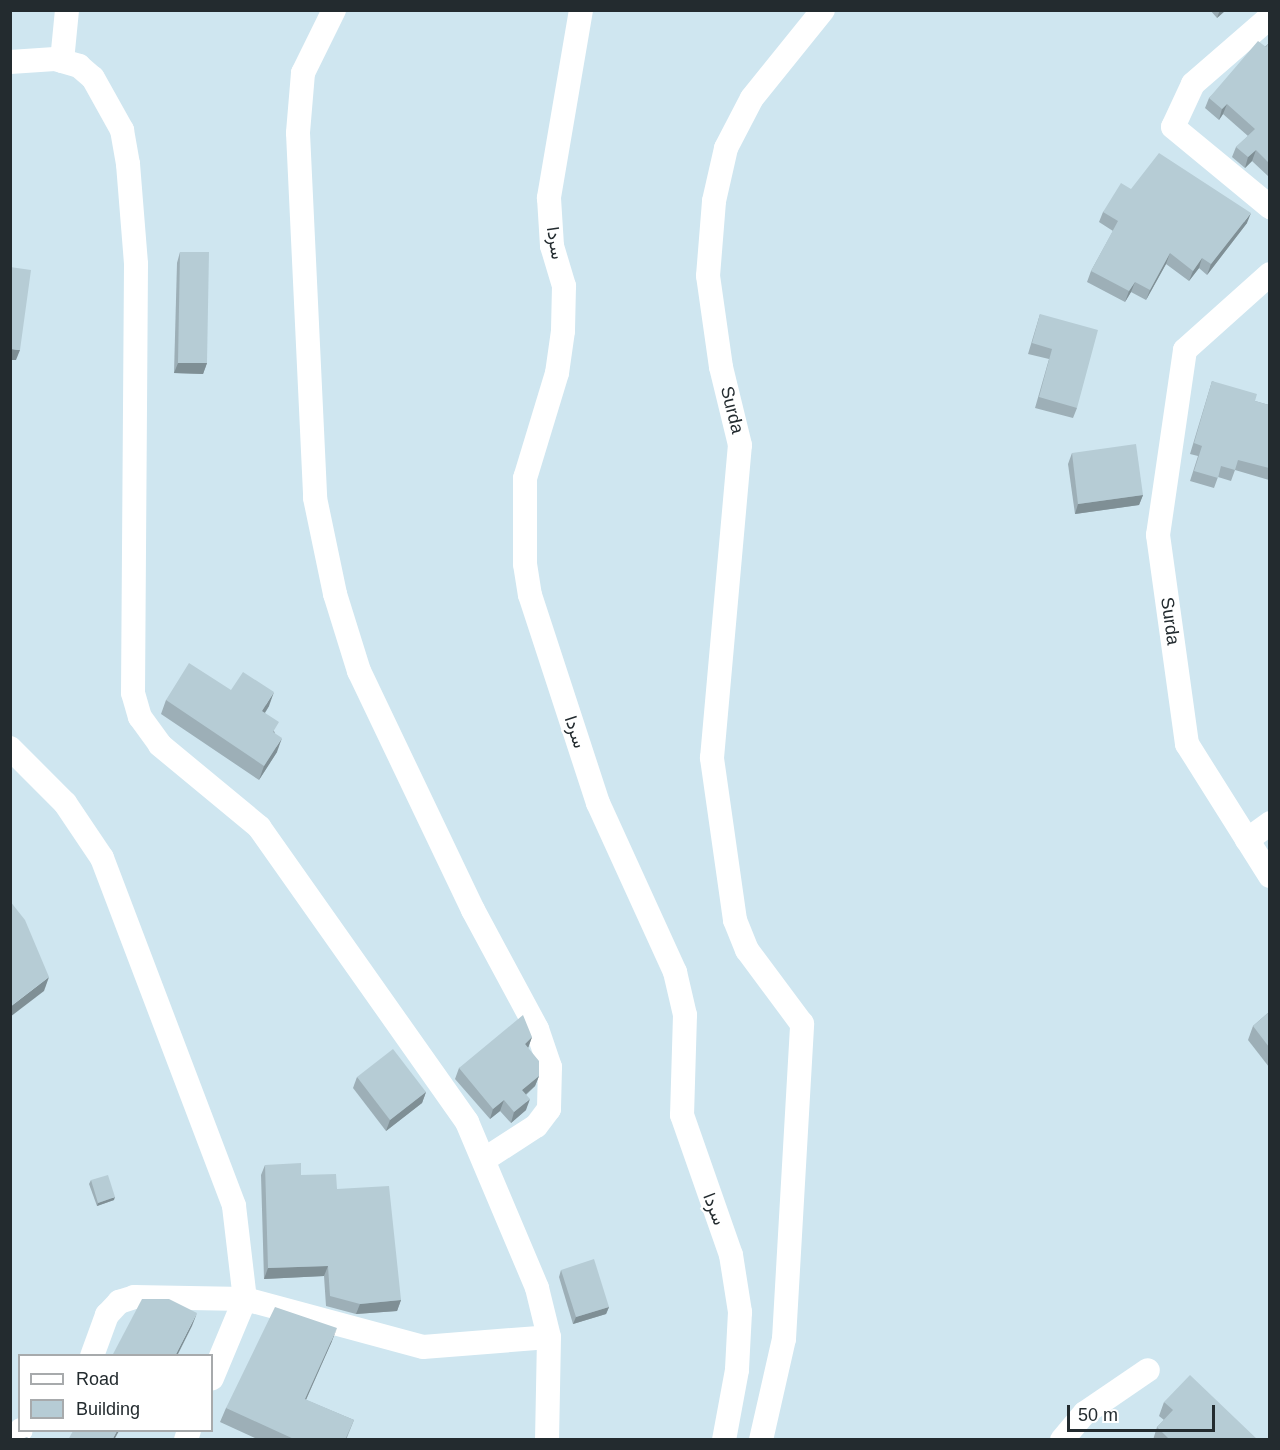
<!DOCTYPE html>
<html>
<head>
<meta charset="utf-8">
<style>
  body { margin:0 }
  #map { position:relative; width:1280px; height:1450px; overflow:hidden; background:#cfe6f0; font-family:Helvetica,Vazirmatn,sans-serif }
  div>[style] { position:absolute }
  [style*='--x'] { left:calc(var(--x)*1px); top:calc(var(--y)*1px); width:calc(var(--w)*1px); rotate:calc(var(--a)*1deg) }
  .minor>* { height:24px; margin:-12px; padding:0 12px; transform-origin:12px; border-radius:12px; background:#fff }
  .wall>* { inset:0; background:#9dafb7 }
  .shaded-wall>* { inset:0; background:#7f8f95 }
  .building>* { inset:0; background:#b6ccd5 }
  span { translate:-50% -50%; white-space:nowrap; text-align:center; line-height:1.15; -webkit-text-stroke:4.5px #fff; paint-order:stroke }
  .street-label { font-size:18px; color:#232b2f }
  .frame { position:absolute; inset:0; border:12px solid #232b2f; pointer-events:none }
  .legend { position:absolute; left:18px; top:1354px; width:195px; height:78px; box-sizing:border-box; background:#fff; border:2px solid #a7aaac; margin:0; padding:8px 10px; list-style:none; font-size:18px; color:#232b2f }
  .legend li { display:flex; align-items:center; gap:12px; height:30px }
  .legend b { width:30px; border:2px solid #a7aaac }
  .scale { position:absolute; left:1067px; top:1405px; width:148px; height:27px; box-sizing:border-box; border:3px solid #232b2f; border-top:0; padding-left:8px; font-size:18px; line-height:21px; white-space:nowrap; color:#232b2f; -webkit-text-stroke:4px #fff; paint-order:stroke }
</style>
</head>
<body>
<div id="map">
  <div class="minor">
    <i style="--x:334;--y:10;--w:70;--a:116.2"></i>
    <i style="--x:303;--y:73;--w:60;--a:94.8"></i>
    <i style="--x:298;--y:133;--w:365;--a:87.3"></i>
    <i style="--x:315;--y:498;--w:98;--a:78.2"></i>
    <i style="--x:335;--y:594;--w:81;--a:72.7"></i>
    <i style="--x:359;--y:671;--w:265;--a:64.5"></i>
    <i style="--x:473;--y:910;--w:135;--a:61.7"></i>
    <i style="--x:537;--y:1029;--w:40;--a:71.1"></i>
    <i style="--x:550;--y:1067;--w:42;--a:91.4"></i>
    <i style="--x:549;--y:1109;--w:21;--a:127"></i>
    <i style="--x:536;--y:1126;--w:61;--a:147.1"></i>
    <i style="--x:581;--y:10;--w:191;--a:99.7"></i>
    <i style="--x:549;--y:198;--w:48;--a:86.4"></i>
    <i style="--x:552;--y:246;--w:42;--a:73.3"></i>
    <i style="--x:564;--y:286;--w:45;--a:91.3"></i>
    <i style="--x:563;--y:331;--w:42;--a:98.1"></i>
    <i style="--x:557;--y:373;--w:110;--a:106.9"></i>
    <i style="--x:525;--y:478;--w:86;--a:90"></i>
    <i style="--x:525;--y:564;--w:31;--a:81"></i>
    <i style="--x:530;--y:595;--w:219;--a:71.9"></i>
    <i style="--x:598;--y:803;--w:186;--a:65.5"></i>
    <i style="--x:675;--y:972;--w:44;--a:76.9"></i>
    <i style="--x:685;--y:1015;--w:100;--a:91.7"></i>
    <i style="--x:682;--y:1115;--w:148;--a:70.7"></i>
    <i style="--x:731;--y:1255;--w:58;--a:81"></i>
    <i style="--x:740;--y:1312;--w:58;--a:93"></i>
    <i style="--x:737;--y:1370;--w:71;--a:100.5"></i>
    <i style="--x:1270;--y:17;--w:102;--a:139"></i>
    <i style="--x:1193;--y:84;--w:47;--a:114.9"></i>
    <i style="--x:1173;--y:127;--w:126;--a:39.5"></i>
    <i style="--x:62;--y:61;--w:51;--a:-84.4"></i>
    <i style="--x:10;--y:62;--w:45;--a:-3.8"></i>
    <i style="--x:55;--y:59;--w:25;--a:16"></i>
    <i style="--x:79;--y:66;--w:18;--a:41"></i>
    <i style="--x:93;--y:78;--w:60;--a:60.9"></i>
    <i style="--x:122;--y:130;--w:35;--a:80"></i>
    <i style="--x:128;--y:164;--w:100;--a:85.4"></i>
    <i style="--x:136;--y:264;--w:429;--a:90.4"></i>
    <i style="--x:133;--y:693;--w:25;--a:74"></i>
    <i style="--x:140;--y:717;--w:34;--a:54"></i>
    <i style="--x:160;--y:745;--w:129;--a:39.6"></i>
    <i style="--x:259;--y:827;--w:361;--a:54.8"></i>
    <i style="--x:467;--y:1122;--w:180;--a:67.1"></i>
    <i style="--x:537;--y:1288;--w:50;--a:76.2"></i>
    <i style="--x:549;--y:1337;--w:103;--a:91.1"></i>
    <i style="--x:1270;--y:274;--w:114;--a:138.2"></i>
    <i style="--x:1185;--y:350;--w:187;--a:98.3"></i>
    <i style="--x:1158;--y:535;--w:211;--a:82.1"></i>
    <i style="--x:1187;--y:744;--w:156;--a:57.8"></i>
    <i style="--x:10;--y:748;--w:78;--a:45"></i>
    <i style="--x:65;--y:803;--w:66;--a:56.1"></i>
    <i style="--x:102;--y:858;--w:372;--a:69.2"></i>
    <i style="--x:234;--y:1206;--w:94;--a:83.3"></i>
    <i style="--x:245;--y:1299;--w:86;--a:112.7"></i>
    <i style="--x:1247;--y:840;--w:29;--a:-36"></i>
    <i style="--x:92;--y:1356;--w:44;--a:-69.9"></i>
    <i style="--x:107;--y:1315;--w:18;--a:-47"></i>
    <i style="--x:119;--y:1302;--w:16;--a:-18"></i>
    <i style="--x:134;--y:1297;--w:111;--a:1"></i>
    <i style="--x:245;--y:1299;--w:184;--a:15.1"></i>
    <i style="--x:423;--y:1347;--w:126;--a:-4.5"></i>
    <i style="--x:12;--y:1440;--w:13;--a:-48"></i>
    <i style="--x:186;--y:1440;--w:10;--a:-73"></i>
    <i style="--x:761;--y:1440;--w:104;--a:-77.2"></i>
    <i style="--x:784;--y:1339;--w:316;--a:-86.7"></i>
    <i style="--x:802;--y:1024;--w:92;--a:-126.6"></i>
    <i style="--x:747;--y:950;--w:32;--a:-112"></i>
    <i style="--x:735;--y:920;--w:164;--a:-98.1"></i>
    <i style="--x:712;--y:758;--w:314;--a:-84.9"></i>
    <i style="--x:740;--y:445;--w:80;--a:-103.7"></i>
    <i style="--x:721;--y:367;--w:92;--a:-98.1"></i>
    <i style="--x:708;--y:276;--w:75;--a:-85.4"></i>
    <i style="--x:714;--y:201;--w:54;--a:-77.2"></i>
    <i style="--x:726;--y:148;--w:56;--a:-62.5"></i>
    <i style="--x:752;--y:98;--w:113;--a:-51.1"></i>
    <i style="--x:1062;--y:1440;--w:35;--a:-50"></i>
    <i style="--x:1085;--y:1413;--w:76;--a:-34.3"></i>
  </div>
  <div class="wall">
    <i style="clip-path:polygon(1210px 10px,1226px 10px,1217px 18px)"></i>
    <i style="clip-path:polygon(1269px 43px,1269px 177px,1252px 161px,1245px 168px,1232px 157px,1236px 147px,1248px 136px,1223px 114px,1219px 120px,1205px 108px,1209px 98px)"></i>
    <i style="clip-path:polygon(1131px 189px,1247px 223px,1207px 275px,1199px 268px,1189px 281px,1166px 264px,1146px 300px,1131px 292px,1125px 302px,1087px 282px,1091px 271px,1113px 231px,1099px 222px,1103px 212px)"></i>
    <i style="clip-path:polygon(180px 252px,207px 363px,203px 374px,174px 373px,177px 263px)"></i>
    <i style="clip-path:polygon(1040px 314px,1077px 408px,1073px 418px,1035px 408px,1049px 359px,1028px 354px)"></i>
    <i style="clip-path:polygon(1212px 381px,1255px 401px,1269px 405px,1269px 480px,1235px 470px,1231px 481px,1218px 477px,1214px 488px,1190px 481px,1198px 456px,1190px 454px)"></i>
    <i style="clip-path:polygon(1072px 453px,1143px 495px,1139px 505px,1075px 514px,1068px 464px)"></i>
    <i style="clip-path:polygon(231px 690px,269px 706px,265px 713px,275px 733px,277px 752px,259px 780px,161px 714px,166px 700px)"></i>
    <i style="clip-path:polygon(1269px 1012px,1269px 1067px,1248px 1040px,1253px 1026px)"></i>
    <i style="clip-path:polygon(532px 1037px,528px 1048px,539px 1076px,535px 1086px,526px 1095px,526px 1110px,511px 1123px,500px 1111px,490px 1119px,455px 1079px,459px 1068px)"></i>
    <i style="clip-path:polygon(357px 1077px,426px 1092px,422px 1103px,386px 1131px,353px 1088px)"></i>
    <i style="clip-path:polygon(265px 1165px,301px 1175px,337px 1189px,401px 1300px,397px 1311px,356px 1314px,326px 1306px,324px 1276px,264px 1279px,261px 1175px)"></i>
    <i style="clip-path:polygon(91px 1180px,114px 1200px,97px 1206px,89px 1184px)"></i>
    <i style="clip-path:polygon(561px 1270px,609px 1307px,606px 1314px,573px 1324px,559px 1277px)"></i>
    <i style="clip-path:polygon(332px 1341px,306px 1400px,354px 1420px,346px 1440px,259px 1440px,220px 1422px,226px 1408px)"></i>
    <i style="clip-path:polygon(1164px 1402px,1258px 1440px,1153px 1440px,1157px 1427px,1164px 1420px,1159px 1416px)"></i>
  </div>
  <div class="shaded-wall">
    <i style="clip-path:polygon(1220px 10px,1226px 10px,1217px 18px)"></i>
    <i style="clip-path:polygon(1227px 104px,1223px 114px,1219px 120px,1222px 109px)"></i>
    <i style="clip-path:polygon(1256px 150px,1252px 161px,1245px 168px,1248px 157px)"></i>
    <i style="clip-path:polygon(1251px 213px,1247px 223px,1207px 275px,1211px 264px)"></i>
    <i style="clip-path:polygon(1170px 253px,1166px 264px,1146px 300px,1150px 290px)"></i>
    <i style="clip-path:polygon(1202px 258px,1199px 268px,1189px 281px,1193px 271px)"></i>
    <i style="clip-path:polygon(1135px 282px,1131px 292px,1125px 302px,1129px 291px)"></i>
    <i style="clip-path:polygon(11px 349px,20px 350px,16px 360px,10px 360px)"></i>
    <i style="clip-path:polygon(178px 363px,207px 363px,203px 374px,174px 373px)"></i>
    <i style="clip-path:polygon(1143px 495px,1139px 505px,1075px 514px,1078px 504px)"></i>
    <i style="clip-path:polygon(274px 692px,269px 706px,257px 725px,262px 711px)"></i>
    <i style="clip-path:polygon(282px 738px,277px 752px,259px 780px,264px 766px)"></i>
    <i style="clip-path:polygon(49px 977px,44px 991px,10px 1017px,10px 1007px)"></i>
    <i style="clip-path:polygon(532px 1037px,528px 1048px,525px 1044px)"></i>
    <i style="clip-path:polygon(539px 1076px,535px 1086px,518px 1101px,522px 1090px)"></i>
    <i style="clip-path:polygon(426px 1092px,422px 1103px,386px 1131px,390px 1120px)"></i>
    <i style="clip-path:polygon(530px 1099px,526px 1110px,511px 1123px,514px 1112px)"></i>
    <i style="clip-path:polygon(504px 1100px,500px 1111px,490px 1119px,493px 1109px)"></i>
    <i style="clip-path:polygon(115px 1197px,114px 1200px,97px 1206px,98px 1203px)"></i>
    <i style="clip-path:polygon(328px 1266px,324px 1276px,264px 1279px,268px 1268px)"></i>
    <i style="clip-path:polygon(401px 1300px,397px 1311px,356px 1314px,360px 1304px)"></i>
    <i style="clip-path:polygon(609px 1307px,606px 1314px,573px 1324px,576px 1317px)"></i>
    <i style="clip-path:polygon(197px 1313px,192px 1326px,177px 1356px,175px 1356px)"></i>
    <i style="clip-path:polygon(337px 1328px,332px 1341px,300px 1413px,305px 1399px)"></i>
    <i style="clip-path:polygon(117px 1431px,119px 1431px,114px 1440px,112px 1440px)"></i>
  </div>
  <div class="building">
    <i style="clip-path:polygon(1258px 41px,1266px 47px,1269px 43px,1269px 163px,1256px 150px,1248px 157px,1236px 147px,1255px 129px,1227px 104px,1222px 109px,1209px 98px)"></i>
    <i style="clip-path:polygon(1159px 153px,1251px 213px,1211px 264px,1202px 258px,1193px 271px,1170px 253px,1150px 290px,1135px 282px,1129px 291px,1091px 271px,1118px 221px,1103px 212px,1121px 183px,1131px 189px)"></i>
    <i style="clip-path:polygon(180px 252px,209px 252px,207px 363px,178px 363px)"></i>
    <i style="clip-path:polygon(10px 267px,31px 270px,20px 350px,11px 349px,10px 356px)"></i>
    <i style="clip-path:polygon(1040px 314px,1098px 330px,1077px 408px,1039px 397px,1052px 349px,1032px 343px)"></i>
    <i style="clip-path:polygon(1212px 381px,1257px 394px,1255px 401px,1269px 405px,1269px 468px,1238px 460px,1235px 470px,1221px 466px,1218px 478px,1194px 471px,1202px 446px,1194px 443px)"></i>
    <i style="clip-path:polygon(1136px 444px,1143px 495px,1078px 504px,1072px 453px)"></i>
    <i style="clip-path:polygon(189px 663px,231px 690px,243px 672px,274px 692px,262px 711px,279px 722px,273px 732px,282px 738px,264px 766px,166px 700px)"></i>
    <i style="clip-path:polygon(10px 901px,25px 920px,49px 977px,10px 1007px)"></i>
    <i style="clip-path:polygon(1269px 1012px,1269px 1047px,1253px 1026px)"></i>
    <i style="clip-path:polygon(523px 1015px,532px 1037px,525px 1044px,539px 1061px,539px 1076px,522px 1090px,530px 1099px,514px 1112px,504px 1100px,493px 1109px,459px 1068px)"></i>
    <i style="clip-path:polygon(393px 1049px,426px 1092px,390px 1120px,357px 1077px)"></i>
    <i style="clip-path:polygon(301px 1163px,301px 1175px,336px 1174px,337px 1189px,389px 1186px,401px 1300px,360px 1304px,330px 1296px,328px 1266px,268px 1268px,265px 1165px)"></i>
    <i style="clip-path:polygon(108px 1175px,115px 1197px,98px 1203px,91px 1180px)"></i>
    <i style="clip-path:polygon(594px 1259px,609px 1307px,576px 1317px,561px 1270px)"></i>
    <i style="clip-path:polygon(142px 1299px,169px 1299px,197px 1313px,175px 1356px,112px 1356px)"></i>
    <i style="clip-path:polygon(275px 1307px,337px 1328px,305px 1399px,354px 1420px,345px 1440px,296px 1440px,226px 1408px)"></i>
    <i style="clip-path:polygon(1190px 1375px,1258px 1440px,1170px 1440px,1157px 1427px,1173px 1410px,1164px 1402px)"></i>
    <i style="clip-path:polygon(73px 1431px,117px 1431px,112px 1440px,68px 1440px)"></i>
    <i style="clip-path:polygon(27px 1437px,30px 1440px,19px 1440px)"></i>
  </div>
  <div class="street-label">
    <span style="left:555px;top:243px;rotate:81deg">سردا</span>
    <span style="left:732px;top:410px;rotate:76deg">Surda</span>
    <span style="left:1170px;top:621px;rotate:82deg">Surda</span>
    <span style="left:575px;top:732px;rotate:72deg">سردا</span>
    <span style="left:714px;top:1209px;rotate:69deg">سردا</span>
  </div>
  <div class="frame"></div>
  <ul class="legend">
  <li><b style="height:8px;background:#fff"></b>Road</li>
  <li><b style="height:16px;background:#b6ccd5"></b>Building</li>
  </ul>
  <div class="scale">50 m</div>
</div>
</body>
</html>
